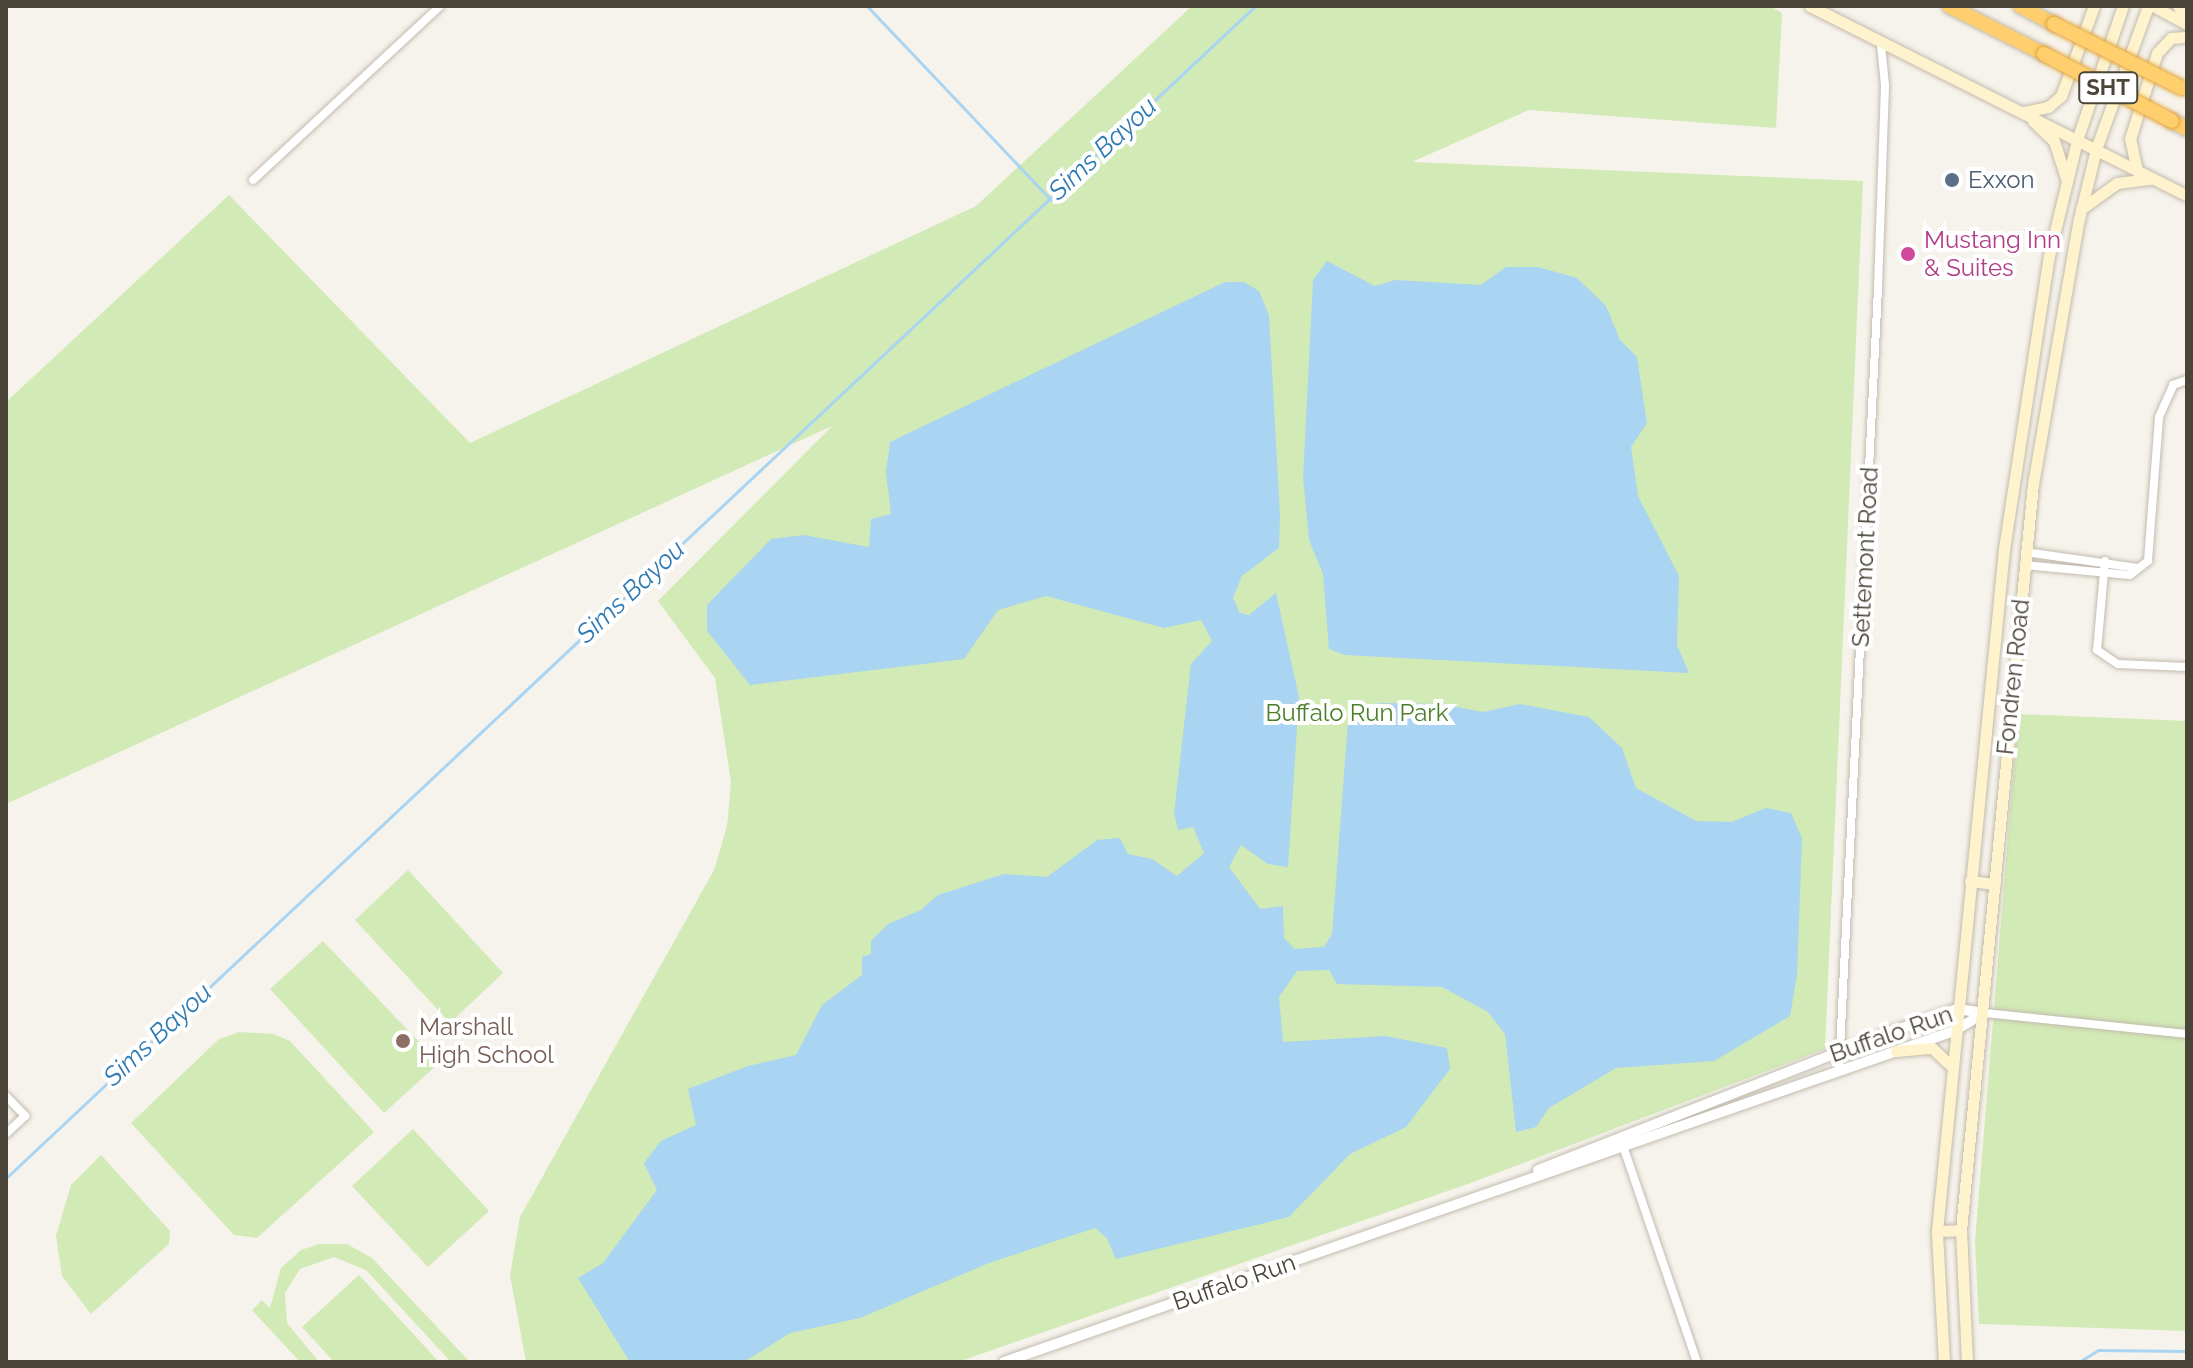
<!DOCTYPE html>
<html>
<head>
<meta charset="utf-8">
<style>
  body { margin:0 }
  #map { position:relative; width:2193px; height:1368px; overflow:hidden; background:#f6f3ec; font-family:Raleway,sans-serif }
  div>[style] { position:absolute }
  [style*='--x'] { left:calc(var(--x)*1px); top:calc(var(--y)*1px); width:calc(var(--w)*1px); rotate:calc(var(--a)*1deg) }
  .green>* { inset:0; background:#d2eab5 }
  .water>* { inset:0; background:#a9d4f2 }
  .stream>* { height:3px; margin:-1.5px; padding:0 1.5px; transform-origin:1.5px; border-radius:1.5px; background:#a9d4f2 }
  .roads { filter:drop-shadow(0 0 2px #c2bbae) drop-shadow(0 0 2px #c2bbae) }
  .minor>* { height:8px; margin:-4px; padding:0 4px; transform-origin:4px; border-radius:4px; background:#fff }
  .tertiary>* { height:10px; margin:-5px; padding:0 5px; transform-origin:5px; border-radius:5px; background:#fff }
  .secondary>* { height:11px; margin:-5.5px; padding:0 5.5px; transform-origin:5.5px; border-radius:5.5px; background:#fff3cd }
  .motorway>* { height:14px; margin:-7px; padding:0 7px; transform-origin:7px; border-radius:7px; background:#ffcf6e }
  .bridges { filter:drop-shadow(0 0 2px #e0a43c) drop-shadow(0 0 2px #e0a43c) }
  .motorway-bridge>* { height:14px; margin:-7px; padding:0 7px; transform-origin:7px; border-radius:7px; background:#ffcf6e }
  .dots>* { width:22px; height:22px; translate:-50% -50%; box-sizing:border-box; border:4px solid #fff; border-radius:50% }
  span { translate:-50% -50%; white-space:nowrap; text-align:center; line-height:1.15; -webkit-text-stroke:8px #fff; paint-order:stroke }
  .shield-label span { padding:2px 6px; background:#fff; border:2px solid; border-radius:6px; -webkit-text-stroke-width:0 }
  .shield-label { font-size:22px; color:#4b4439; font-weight:700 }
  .service-label { font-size:24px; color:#4e5e75 }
  .left { translate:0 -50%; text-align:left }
  .hotel-label { font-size:24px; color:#b23c85 }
  .street-label { font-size:24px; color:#4b4439 }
  .park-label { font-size:24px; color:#4a7f2a }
  .education-label { font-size:24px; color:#785e54 }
  .water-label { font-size:26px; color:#2e7ab2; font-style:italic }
  .frame { position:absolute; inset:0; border:8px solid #4b4439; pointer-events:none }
</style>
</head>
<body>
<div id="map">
  <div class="green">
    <i style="clip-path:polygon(1192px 6px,1770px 6px,1782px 13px,1776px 128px,1529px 110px,1412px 162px,1863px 181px,1825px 1049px,1465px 1185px,958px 1362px,526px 1362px,510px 1275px,520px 1217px,714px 870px,727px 826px,731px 782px,715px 678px,658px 601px,832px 426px,6px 804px,6px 402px,229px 195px,470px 443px,976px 206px)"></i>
    <i style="clip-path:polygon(2018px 714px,2187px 721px,2187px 1331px,1979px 1324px,1975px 1242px)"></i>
    <i style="clip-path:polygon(408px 870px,503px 973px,450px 1023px,355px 920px)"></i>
    <i style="clip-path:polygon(323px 941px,439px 1063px,384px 1113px,270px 989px)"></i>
    <i style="clip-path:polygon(240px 1032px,273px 1034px,290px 1041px,374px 1132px,257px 1238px,234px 1235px,131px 1123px,219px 1039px)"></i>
    <i style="clip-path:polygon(413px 1129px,489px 1211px,428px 1267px,352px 1186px)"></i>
    <i style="clip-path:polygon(101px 1155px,170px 1231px,169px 1244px,91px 1314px,62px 1276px,56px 1236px,71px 1185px)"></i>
    <i style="clip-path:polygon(319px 1244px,347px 1244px,372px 1258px,470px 1362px,451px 1362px,366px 1270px,334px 1257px,300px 1269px,285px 1293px,287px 1323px,319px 1362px,300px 1362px,252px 1310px,262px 1300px,270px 1308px,281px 1268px,301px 1250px)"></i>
    <i style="clip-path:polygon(359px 1275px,439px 1362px,334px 1362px,302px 1327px)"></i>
  </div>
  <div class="water">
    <i style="clip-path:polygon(1327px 261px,1375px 286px,1395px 280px,1481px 285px,1506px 267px,1538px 267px,1577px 278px,1606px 306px,1620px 340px,1637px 357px,1647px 423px,1631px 447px,1638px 496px,1679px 576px,1677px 645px,1689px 673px,1345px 655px,1329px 649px,1323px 574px,1309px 540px,1303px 477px,1313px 280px)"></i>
    <i style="clip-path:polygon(1225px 282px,1244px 282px,1259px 291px,1269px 315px,1280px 515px,1279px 548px,1242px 576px,1233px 598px,1240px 613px,1249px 615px,1276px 593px,1299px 697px,1288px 867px,1268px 864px,1241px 845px,1229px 867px,1260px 909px,1283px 906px,1284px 938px,1295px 949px,1324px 947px,1332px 934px,1348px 721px,1379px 703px,1442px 704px,1483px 712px,1520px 704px,1589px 717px,1622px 748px,1636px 788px,1696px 821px,1732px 822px,1766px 808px,1791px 813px,1802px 838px,1797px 975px,1790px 1016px,1714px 1061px,1616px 1068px,1549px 1108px,1536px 1127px,1516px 1132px,1505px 1034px,1488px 1012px,1442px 987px,1337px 984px,1329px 970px,1297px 971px,1279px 997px,1283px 1042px,1385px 1036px,1447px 1048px,1450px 1069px,1406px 1127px,1350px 1154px,1289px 1217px,1116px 1259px,1107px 1238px,1095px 1228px,989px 1263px,860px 1318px,790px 1333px,744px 1362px,630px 1362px,578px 1278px,603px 1263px,657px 1190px,644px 1163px,661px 1141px,696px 1125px,688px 1089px,748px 1066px,796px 1055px,822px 1005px,862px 975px,862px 957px,871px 954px,871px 941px,888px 924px,921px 910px,938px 895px,1004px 874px,1047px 877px,1097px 840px,1120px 838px,1128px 854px,1152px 859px,1177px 876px,1204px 853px,1193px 827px,1178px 830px,1174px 813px,1191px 664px,1212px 641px,1201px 620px,1164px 628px,1046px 596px,998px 610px,964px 659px,750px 685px,707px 631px,707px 605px,771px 539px,803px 535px,869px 547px,871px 519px,891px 514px,886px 472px,890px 442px)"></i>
  </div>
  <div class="stream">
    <i style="--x:867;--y:6;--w:267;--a:46.5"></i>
    <i style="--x:6;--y:1178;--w:1713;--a:-43.18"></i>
    <i style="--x:2079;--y:1362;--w:22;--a:-32"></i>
    <i style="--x:2098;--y:1350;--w:89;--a:0.6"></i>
  </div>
  <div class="roads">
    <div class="minor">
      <i style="--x:253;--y:180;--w:255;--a:-42.9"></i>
      <i style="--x:2025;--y:552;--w:114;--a:8.1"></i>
      <i style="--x:2105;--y:561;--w:89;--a:95.1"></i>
      <i style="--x:2097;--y:650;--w:25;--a:34"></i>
      <i style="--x:2118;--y:664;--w:69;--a:2.5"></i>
      <i style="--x:2024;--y:565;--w:106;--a:5.4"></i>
      <i style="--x:2130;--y:575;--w:23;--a:-38"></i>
      <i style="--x:2148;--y:561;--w:144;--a:-85.6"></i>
      <i style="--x:2159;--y:417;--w:35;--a:-66"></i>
      <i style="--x:2173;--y:385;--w:15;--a:-20"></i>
      <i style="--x:1984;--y:1013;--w:204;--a:5.9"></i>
      <i style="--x:1839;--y:1069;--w:783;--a:-87.14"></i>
      <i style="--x:1878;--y:287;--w:202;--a:-88"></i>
      <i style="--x:1885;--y:85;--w:40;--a:-95.7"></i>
      <i style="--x:6;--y:1096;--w:28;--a:46"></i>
      <i style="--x:25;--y:1116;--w:26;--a:137"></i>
      <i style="--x:1622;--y:1143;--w:231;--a:71.1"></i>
    </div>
    <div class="tertiary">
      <i style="--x:1538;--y:1170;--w:379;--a:-21.4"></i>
      <i style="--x:1891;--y:1032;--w:70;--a:-19.2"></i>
      <i style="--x:1957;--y:1009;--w:27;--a:8"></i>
      <i style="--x:1004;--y:1362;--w:1006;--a:-19.21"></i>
      <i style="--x:1954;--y:1031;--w:35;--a:-31"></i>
    </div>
    <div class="secondary">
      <i style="--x:1810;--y:6;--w:422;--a:26.7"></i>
      <i style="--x:2153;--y:6;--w:38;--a:28"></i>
      <i style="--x:2178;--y:6;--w:14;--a:51"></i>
      <i style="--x:2024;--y:112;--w:25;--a:-12"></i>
      <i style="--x:2048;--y:107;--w:17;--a:-40"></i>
      <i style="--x:2061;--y:96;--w:96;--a:-69.9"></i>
      <i style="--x:2033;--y:121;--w:29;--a:44"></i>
      <i style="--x:2054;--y:141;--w:42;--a:72"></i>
      <i style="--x:2137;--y:171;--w:33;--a:-102"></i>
      <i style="--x:2130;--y:139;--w:90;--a:-72.6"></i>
      <i style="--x:2157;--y:53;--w:21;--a:-47"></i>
      <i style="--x:2171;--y:38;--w:16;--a:-4"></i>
      <i style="--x:2081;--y:209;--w:44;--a:-35.8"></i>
      <i style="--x:2117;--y:183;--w:34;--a:-7"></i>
      <i style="--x:1970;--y:881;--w:25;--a:7"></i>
      <i style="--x:1896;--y:1051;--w:36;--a:-5"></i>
      <i style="--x:1932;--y:1048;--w:26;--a:43"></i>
      <i style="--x:1937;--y:1231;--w:24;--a:-2"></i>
      <i style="--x:1944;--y:1362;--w:131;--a:-93.1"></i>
      <i style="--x:1937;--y:1231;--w:685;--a:-84.39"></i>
      <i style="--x:2004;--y:549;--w:296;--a:-81.3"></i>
      <i style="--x:2049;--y:256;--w:119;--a:-76.4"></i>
      <i style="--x:2077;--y:140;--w:142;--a:-71.1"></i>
      <i style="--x:1967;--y:1362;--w:132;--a:-92.6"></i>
      <i style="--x:1961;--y:1230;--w:749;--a:-84.49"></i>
      <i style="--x:2033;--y:484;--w:269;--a:-80.2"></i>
      <i style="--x:2079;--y:219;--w:72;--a:-76.3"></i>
      <i style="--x:2096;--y:149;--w:152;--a:-70"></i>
    </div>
    <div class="motorway">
      <i style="--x:1949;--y:6;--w:106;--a:26.8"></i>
      <i style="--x:2020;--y:6;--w:38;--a:28"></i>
      <i style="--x:2172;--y:121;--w:17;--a:28"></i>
    </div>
  </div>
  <div class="bridges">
    <div class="motorway-bridge">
      <i style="--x:2054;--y:24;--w:143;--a:26.6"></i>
      <i style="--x:2044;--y:54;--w:144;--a:27.6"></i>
    </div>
  </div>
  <div class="dots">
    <i style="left:1952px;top:180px;background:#5c6f8a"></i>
    <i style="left:1908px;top:254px;background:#d1479c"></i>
    <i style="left:403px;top:1041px;background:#8d6e63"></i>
  </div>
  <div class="shield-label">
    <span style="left:2108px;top:88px">SHT</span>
  </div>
  <div class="service-label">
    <span class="left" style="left:1968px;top:180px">Exxon</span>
  </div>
  <div class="hotel-label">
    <span class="left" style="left:1924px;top:254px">Mustang Inn<br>&amp; Suites</span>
  </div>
  <div class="street-label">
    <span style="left:1865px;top:557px;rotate:-87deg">Settemont Road</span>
    <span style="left:2013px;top:677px;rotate:-84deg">Fondren Road</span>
    <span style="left:1891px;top:1034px;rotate:-19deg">Buffalo Run</span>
    <span style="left:1234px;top:1282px;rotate:-19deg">Buffalo Run</span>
  </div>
  <div class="park-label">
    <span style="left:1357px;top:713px">Buffalo Run Park</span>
  </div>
  <div class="education-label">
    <span class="left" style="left:419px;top:1041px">Marshall<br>High School</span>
  </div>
  <div class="water-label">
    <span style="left:1103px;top:149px;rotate:-43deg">Sims Bayou</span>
    <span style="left:631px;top:592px;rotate:-43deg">Sims Bayou</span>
    <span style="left:158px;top:1035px;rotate:-43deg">Sims Bayou</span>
  </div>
  <div class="frame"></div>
</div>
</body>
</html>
